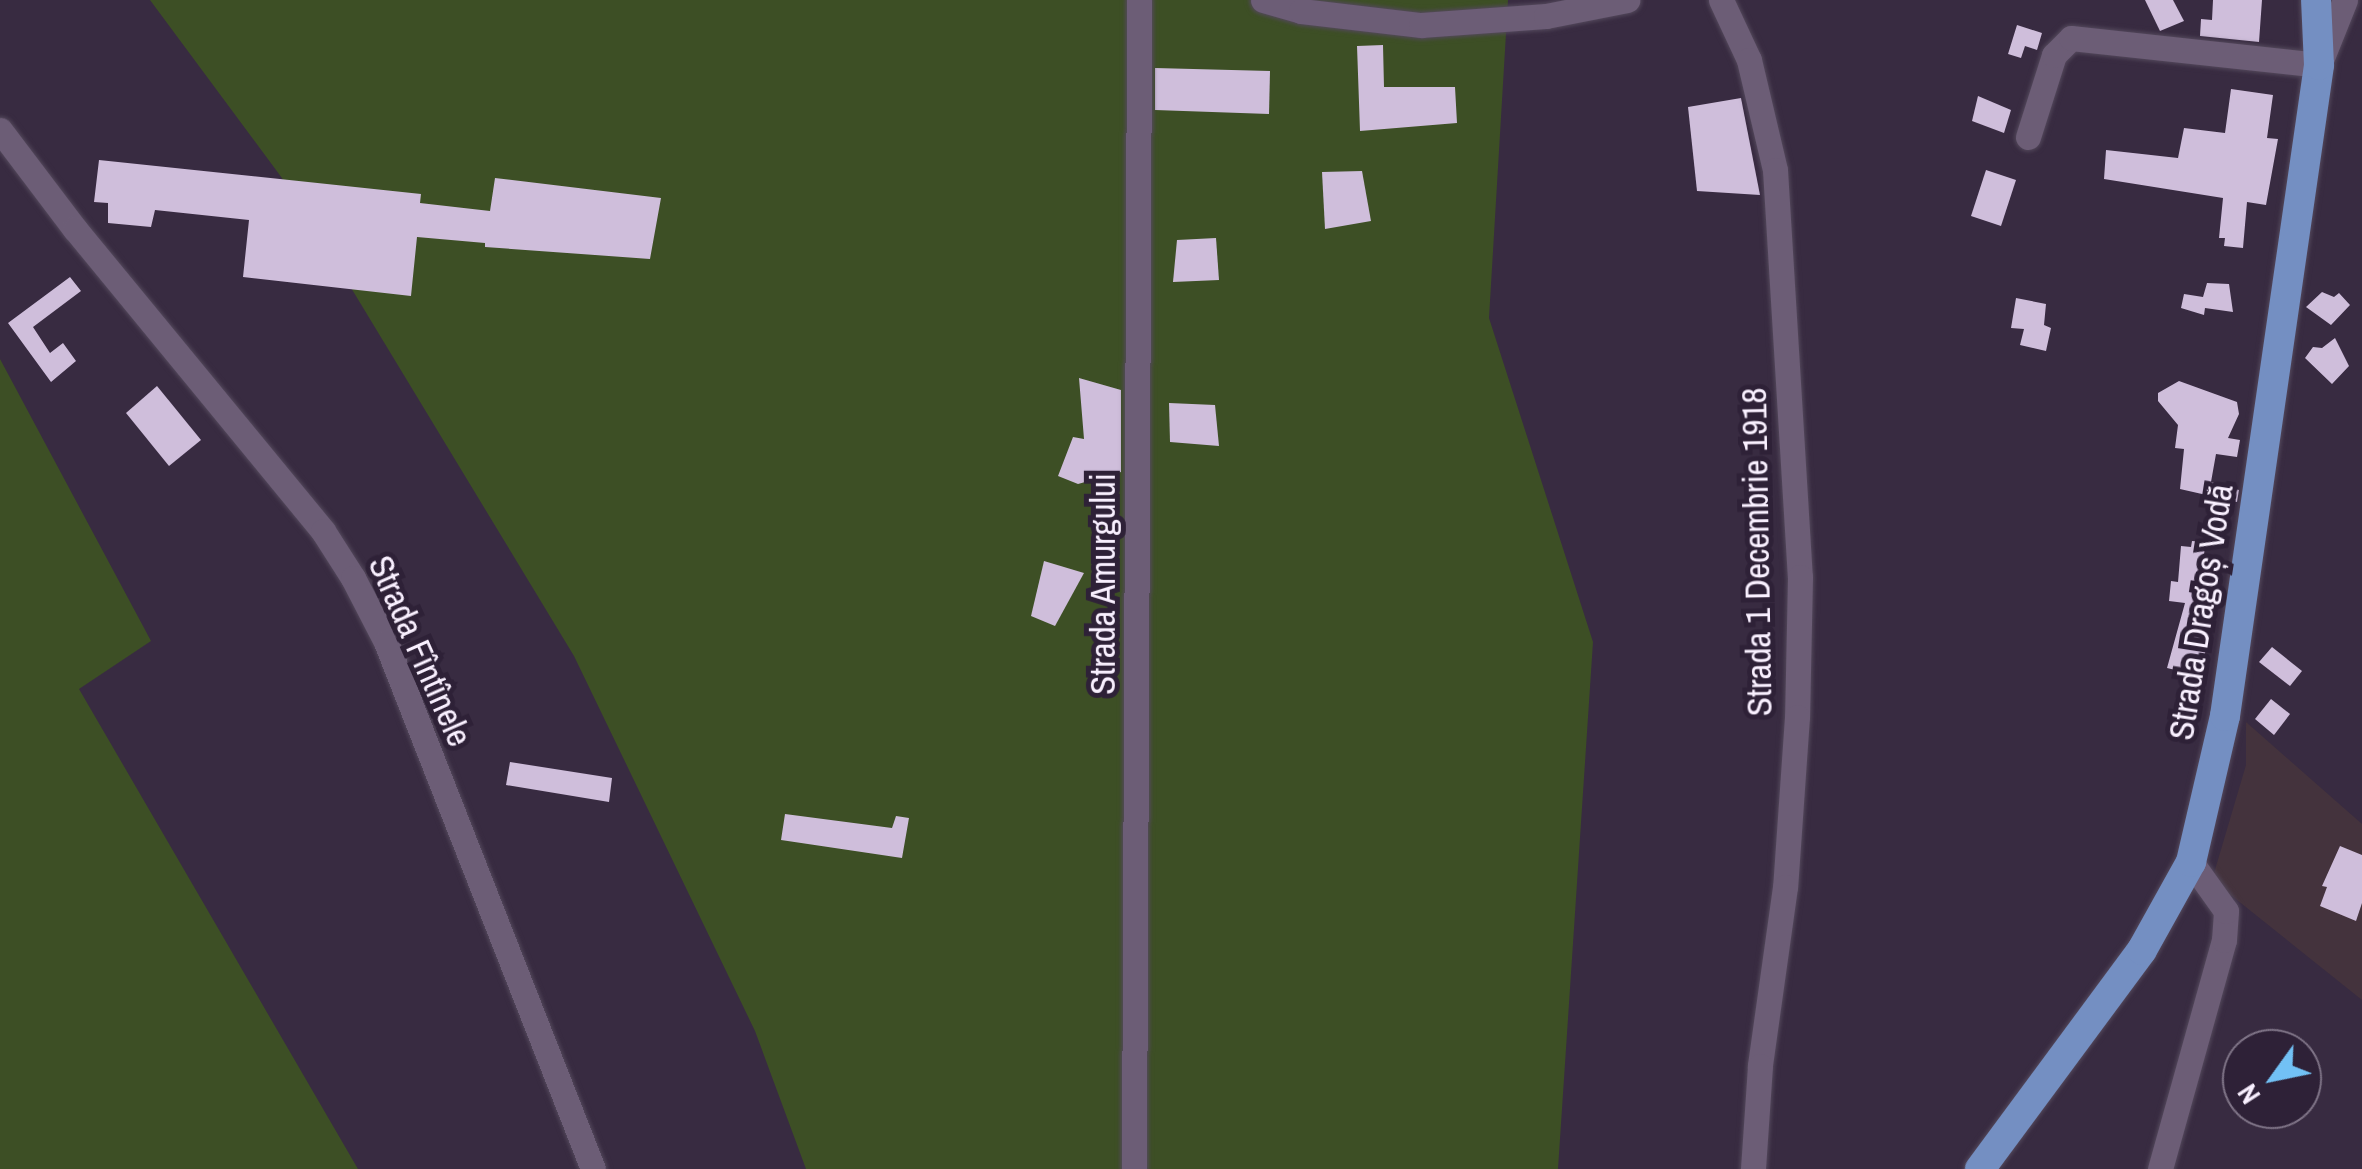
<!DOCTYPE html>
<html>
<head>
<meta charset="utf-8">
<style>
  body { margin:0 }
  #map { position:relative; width:2362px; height:1169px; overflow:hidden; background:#382b41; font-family:"Archivo Narrow",sans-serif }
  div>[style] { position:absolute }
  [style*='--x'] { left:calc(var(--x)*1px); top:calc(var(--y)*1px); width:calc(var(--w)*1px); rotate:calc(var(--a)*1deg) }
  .education>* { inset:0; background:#44333d }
  .green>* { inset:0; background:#3d4f25 }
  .building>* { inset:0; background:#cfbedb }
  .roads { filter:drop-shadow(0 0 2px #53485b) drop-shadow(0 0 2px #53485b) }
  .minor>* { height:25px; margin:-12.5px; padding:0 12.5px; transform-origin:12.5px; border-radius:12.5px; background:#6c5d76 }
  .major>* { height:30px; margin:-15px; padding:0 15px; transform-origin:15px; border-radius:15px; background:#748fc2 }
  span { translate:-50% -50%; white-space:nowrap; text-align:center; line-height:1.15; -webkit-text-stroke:10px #2e2137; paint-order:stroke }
  .street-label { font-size:35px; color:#f9f0ff }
  .north { position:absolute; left:2222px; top:1029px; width:100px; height:100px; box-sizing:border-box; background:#2e2137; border:2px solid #7f7487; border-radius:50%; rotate:237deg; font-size:28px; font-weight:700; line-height:40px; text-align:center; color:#f9f0ff }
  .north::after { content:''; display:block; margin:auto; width:35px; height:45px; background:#72c1f5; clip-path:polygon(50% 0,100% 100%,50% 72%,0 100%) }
</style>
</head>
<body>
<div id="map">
  <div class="education">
    <i style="clip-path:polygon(2246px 722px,2362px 824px,2362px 1000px,2212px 880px,2246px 765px)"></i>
  </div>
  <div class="green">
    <i style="clip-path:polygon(150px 0,1508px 0,1489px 318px,1593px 642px,1558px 1169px,806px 1169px,755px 1031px,574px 656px,296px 197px)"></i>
    <i style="clip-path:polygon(0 359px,151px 641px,79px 689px,358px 1169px,0 1169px)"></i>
  </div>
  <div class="building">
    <i style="clip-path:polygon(2145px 0,2173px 0,2184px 21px,2160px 31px)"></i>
    <i style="clip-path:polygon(2213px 0,2262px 0,2259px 42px,2200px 36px,2201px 19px,2212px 20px)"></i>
    <i style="clip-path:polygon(2017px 25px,2042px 33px,2037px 50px,2025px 46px,2021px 58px,2008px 54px)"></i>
    <i style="clip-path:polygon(1383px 45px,1384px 87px,1455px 87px,1457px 123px,1360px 131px,1357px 46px)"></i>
    <i style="clip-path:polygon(1155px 68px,1270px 71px,1269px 114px,1155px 110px)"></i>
    <i style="clip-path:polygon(2231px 89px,2273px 95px,2267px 138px,2278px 139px,2266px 205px,2247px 202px,2243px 248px,2224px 246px,2225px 238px,2219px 238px,2223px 198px,2104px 179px,2106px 150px,2178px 158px,2184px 128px,2225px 133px)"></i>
    <i style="clip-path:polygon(1978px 96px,2011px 110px,2004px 133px,1972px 121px)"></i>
    <i style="clip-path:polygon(1741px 98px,1760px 195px,1697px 191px,1688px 107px)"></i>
    <i style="clip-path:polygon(99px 160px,421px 194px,420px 203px,490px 211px,495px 178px,661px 198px,650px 259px,485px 247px,485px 243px,417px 237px,411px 296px,243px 277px,249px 220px,155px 210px,151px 227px,108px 223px,108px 203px,94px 202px)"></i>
    <i style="clip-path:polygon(1986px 170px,2016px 180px,2001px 226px,1971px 216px)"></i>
    <i style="clip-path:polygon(1362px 171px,1371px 221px,1325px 229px,1322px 172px)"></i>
    <i style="clip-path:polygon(1216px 238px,1219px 280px,1173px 282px,1177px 240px)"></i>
    <i style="clip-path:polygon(70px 277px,81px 291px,33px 327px,50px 353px,63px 343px,76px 361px,51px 382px,8px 323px)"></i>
    <i style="clip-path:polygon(2207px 283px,2229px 284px,2233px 312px,2205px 308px,2204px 315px,2181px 308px,2184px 294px,2203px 297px)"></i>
    <i style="clip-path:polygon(2322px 292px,2334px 297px,2339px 293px,2350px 305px,2331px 325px,2306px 307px)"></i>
    <i style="clip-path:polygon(2016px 298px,2046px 304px,2044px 325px,2051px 328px,2046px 351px,2020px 345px,2024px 329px,2011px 328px)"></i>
    <i style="clip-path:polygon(2335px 338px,2349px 366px,2332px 384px,2305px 358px,2313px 347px,2322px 348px)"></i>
    <i style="clip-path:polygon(1079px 378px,1121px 390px,1121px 472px,1078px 484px,1058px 476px,1073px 437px,1084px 439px)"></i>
    <i style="clip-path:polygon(2179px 381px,2237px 402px,2239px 414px,2228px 438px,2240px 440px,2237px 457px,2216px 454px,2211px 482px,2239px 490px,2237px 502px,2180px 489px,2184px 449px,2175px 448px,2178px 425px,2158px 401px,2158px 393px)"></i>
    <i style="clip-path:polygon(157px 386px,201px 440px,169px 466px,126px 413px)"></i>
    <i style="clip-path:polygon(1169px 403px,1215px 405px,1219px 446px,1170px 442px)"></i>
    <i style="clip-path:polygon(2192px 541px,2205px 542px,2204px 556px,2215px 557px,2210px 629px,2203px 663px,2195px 661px,2192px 674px,2167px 668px,2185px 603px,2169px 601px,2171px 581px,2178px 582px,2181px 546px,2191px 547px)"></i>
    <i style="clip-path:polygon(1044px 561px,1084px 573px,1055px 626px,1031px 616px)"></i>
    <i style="clip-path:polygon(2272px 647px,2302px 671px,2290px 686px,2259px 662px)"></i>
    <i style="clip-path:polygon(2271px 699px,2290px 714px,2274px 735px,2255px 719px)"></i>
    <i style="clip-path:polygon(510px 762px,612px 778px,609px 802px,506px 785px)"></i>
    <i style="clip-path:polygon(785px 814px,892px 828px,896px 816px,909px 818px,902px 858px,781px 840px)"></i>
    <i style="clip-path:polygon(2340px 846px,2362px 855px,2362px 903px,2356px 921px,2320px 906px,2327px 887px,2322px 886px)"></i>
  </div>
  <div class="roads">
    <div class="minor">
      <i style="--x:1263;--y:0;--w:40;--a:16"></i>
      <i style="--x:1301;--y:11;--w:121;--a:6.7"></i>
      <i style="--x:1421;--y:25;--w:125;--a:-4.1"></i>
      <i style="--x:1546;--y:16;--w:83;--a:-11.2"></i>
      <i style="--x:1721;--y:0;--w:66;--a:65"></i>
      <i style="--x:1749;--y:60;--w:113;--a:76.7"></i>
      <i style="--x:1775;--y:170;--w:408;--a:86.5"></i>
      <i style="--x:1800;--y:577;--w:140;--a:91.2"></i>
      <i style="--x:1797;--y:717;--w:170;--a:94"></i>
      <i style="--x:1785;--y:887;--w:181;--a:98"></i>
      <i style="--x:1760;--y:1066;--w:103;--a:93.9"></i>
      <i style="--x:0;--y:130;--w:124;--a:52.9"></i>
      <i style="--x:75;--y:229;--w:391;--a:50.6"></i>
      <i style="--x:323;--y:531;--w:56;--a:57.4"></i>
      <i style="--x:353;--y:578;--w:72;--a:62.7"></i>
      <i style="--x:386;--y:642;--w:566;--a:68.56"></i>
      <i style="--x:2028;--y:137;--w:86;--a:-72.4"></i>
      <i style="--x:2054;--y:55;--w:24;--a:-45"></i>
      <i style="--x:2071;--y:38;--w:249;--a:6.2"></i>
      <i style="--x:2319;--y:65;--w:70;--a:-68.2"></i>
      <i style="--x:1134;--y:1169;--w:1169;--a:-89.75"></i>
      <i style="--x:2160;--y:1169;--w:238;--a:-74.4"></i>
      <i style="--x:2224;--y:940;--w:29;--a:-86"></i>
      <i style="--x:2226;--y:911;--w:60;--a:-125.5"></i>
    </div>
    <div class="major">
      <i style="--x:1980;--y:1169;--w:272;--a:-53.5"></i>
      <i style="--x:2142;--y:950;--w:101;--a:-60.9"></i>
      <i style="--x:2191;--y:862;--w:150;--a:-76.9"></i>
      <i style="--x:2225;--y:716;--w:658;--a:-81.78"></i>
      <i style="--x:2319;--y:65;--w:65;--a:-92.6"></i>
    </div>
  </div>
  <div class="street-label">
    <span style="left:1757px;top:552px;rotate:-91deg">Strada 1 Decembrie 1918</span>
    <span style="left:1103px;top:584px;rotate:-90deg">Strada Amurgului</span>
    <span style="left:2201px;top:612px;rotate:-81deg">Strada Dragoș Vodă</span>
    <span style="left:420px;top:651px;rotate:66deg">Strada Fîntînele</span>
  </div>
  <div class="north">N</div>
</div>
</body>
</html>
